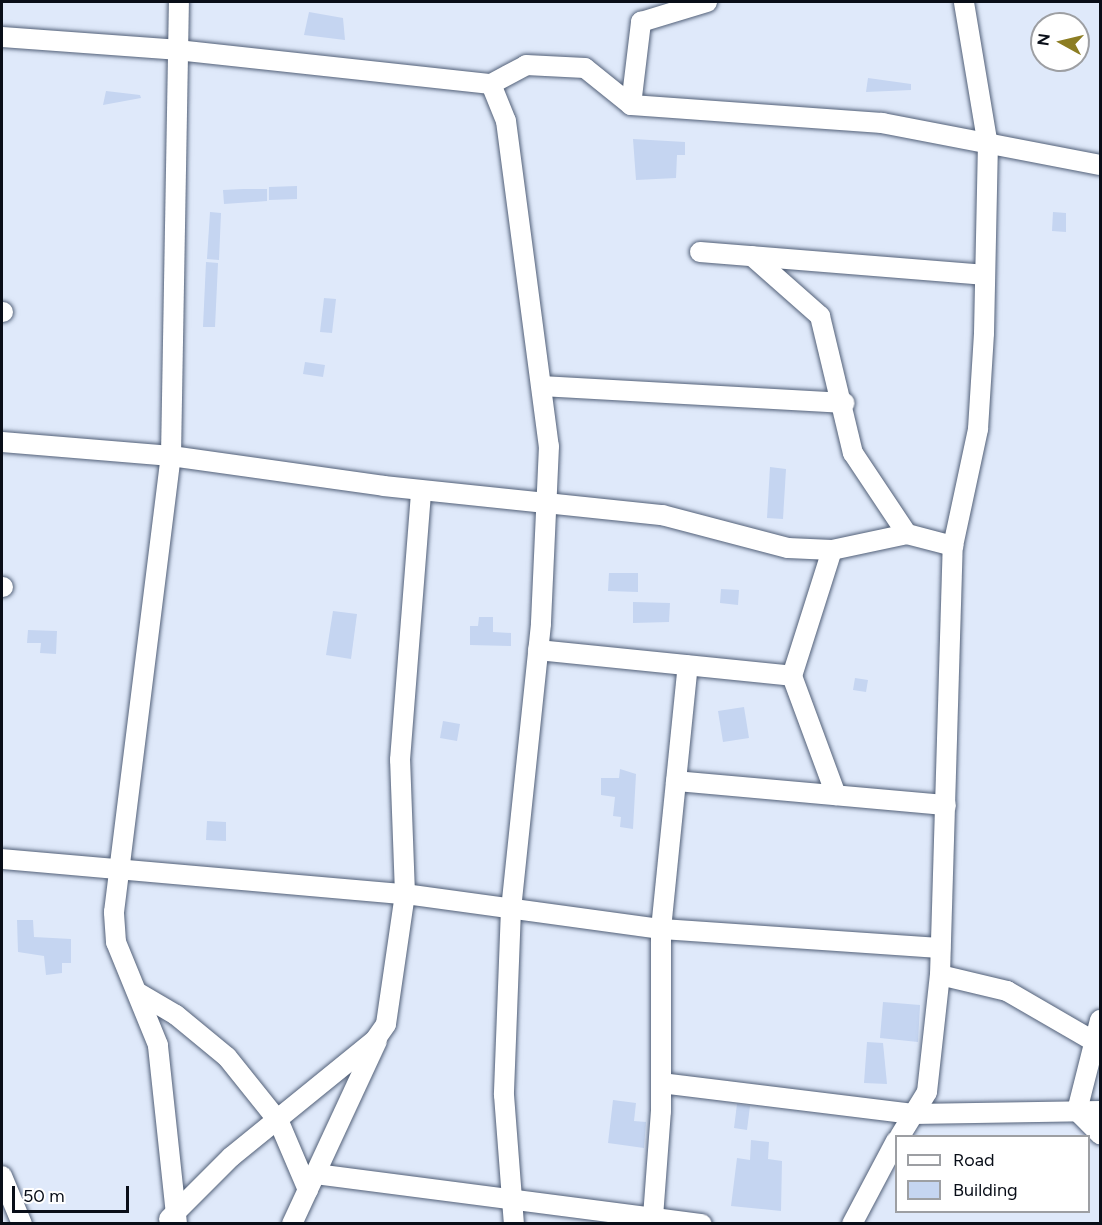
<!DOCTYPE html>
<html>
<head>
<meta charset="utf-8">
<style>
  body { margin:0 }
  #map { position:relative; width:1102px; height:1225px; overflow:hidden; background:#dfe9fa; font-family:Figtree,sans-serif }
  div>[style] { position:absolute }
  [style*='--x'] { left:calc(var(--x)*1px); top:calc(var(--y)*1px); width:calc(var(--w)*1px); rotate:calc(var(--a)*1deg) }
  .building>* { inset:0; background:#c5d5f1 }
  .roads { filter:drop-shadow(0 0 2px #526078) drop-shadow(0 0 2px #526078) }
  .minor>* { height:20px; margin:-10px; padding:0 10px; transform-origin:10px; border-radius:10px; background:#fff }
  span { translate:-50% -50%; white-space:nowrap; text-align:center; line-height:1.15; -webkit-text-stroke:5px #fff; paint-order:stroke }
  .frame { position:absolute; inset:0; border:3px solid #090e18; pointer-events:none }
  .legend { position:absolute; left:895px; top:1135px; width:195px; height:78px; box-sizing:border-box; background:#fff; border:2px solid #9d9fa3; margin:0; padding:8px 10px; list-style:none; font-size:18px; color:#090e18 }
  .legend li { display:flex; align-items:center; gap:12px; height:30px }
  .legend b { width:30px; border:2px solid #9d9fa3 }
  .north { position:absolute; left:1030px; top:12px; width:60px; height:60px; box-sizing:border-box; background:#fff; border:2px solid #9d9fa3; border-radius:50%; rotate:278deg; font-size:16px; font-weight:700; line-height:24px; text-align:center; color:#090e18 }
  .north::after { content:''; display:block; margin:auto; width:21px; height:27px; background:#8c7d23; clip-path:polygon(50% 0,100% 100%,50% 72%,0 100%) }
  .scale { position:absolute; left:12px; top:1186px; width:117px; height:27px; box-sizing:border-box; border:3px solid #090e18; border-top:0; padding-left:8px; font-size:18px; line-height:21px; white-space:nowrap; color:#090e18; -webkit-text-stroke:4px #fff; paint-order:stroke }
</style>
</head>
<body>
<div id="map">
  <div class="building">
    <i style="clip-path:polygon(309px 12px,343px 18px,345px 40px,304px 35px)"></i>
    <i style="clip-path:polygon(868px 78px,911px 84px,911px 90px,866px 92px)"></i>
    <i style="clip-path:polygon(106px 91px,140px 95px,141px 98px,103px 105px)"></i>
    <i style="clip-path:polygon(633px 139px,685px 142px,685px 155px,677px 155px,676px 178px,636px 180px)"></i>
    <i style="clip-path:polygon(297px 186px,297px 199px,269px 200px,269px 187px)"></i>
    <i style="clip-path:polygon(243px 189px,267px 189px,267px 201px,224px 204px,223px 190px)"></i>
    <i style="clip-path:polygon(210px 212px,221px 213px,219px 260px,207px 259px)"></i>
    <i style="clip-path:polygon(1053px 212px,1066px 213px,1066px 232px,1052px 231px)"></i>
    <i style="clip-path:polygon(206px 262px,218px 263px,215px 327px,203px 327px)"></i>
    <i style="clip-path:polygon(324px 298px,336px 299px,332px 333px,320px 332px)"></i>
    <i style="clip-path:polygon(305px 362px,325px 365px,323px 377px,303px 374px)"></i>
    <i style="clip-path:polygon(770px 467px,786px 469px,783px 519px,767px 518px)"></i>
    <i style="clip-path:polygon(609px 573px,638px 573px,638px 592px,608px 591px)"></i>
    <i style="clip-path:polygon(721px 589px,739px 590px,738px 605px,720px 603px)"></i>
    <i style="clip-path:polygon(633px 602px,670px 603px,669px 622px,633px 623px)"></i>
    <i style="clip-path:polygon(333px 611px,357px 614px,351px 659px,326px 655px)"></i>
    <i style="clip-path:polygon(479px 617px,493px 617px,493px 632px,511px 633px,511px 646px,470px 645px,470px 626px,478px 626px)"></i>
    <i style="clip-path:polygon(28px 630px,57px 631px,56px 654px,40px 653px,41px 643px,27px 643px)"></i>
    <i style="clip-path:polygon(855px 678px,868px 680px,866px 692px,853px 690px)"></i>
    <i style="clip-path:polygon(744px 707px,749px 738px,723px 742px,718px 711px)"></i>
    <i style="clip-path:polygon(443px 721px,460px 724px,457px 741px,440px 738px)"></i>
    <i style="clip-path:polygon(620px 769px,636px 774px,633px 829px,620px 827px,621px 817px,613px 816px,615px 797px,601px 795px,601px 778px,619px 778px)"></i>
    <i style="clip-path:polygon(207px 821px,226px 822px,226px 841px,206px 840px)"></i>
    <i style="clip-path:polygon(17px 920px,33px 920px,34px 937px,71px 939px,71px 963px,62px 963px,62px 973px,46px 975px,44px 956px,18px 952px)"></i>
    <i style="clip-path:polygon(883px 1002px,920px 1005px,918px 1042px,880px 1038px)"></i>
    <i style="clip-path:polygon(867px 1042px,883px 1043px,887px 1084px,864px 1083px)"></i>
    <i style="clip-path:polygon(613px 1100px,636px 1103px,634px 1121px,646px 1122px,644px 1148px,608px 1143px)"></i>
    <i style="clip-path:polygon(737px 1104px,750px 1106px,747px 1130px,734px 1128px)"></i>
    <i style="clip-path:polygon(751px 1140px,769px 1142px,768px 1159px,782px 1161px,781px 1211px,731px 1206px,737px 1158px,750px 1160px)"></i>
  </div>
  <div class="roads">
    <div class="minor">
      <i style="--x:2;--y:37;--w:175;--a:4.2"></i>
      <i style="--x:177;--y:50;--w:316;--a:6.2"></i>
      <i style="--x:491;--y:84;--w:40;--a:-28"></i>
      <i style="--x:526;--y:65;--w:59;--a:2.9"></i>
      <i style="--x:585;--y:68;--w:59;--a:38.8"></i>
      <i style="--x:631;--y:105;--w:252;--a:4.1"></i>
      <i style="--x:882;--y:123;--w:222;--a:10.9"></i>
      <i style="--x:491;--y:84;--w:40;--a:68"></i>
      <i style="--x:506;--y:121;--w:328;--a:82.5"></i>
      <i style="--x:549;--y:446;--w:178;--a:92.6"></i>
      <i style="--x:541;--y:624;--w:287;--a:96"></i>
      <i style="--x:511;--y:909;--w:186;--a:92.2"></i>
      <i style="--x:504;--y:1095;--w:129;--a:85.6"></i>
      <i style="--x:631;--y:105;--w:84;--a:-83.1"></i>
      <i style="--x:641;--y:22;--w:69;--a:-16.9"></i>
      <i style="--x:700;--y:252;--w:284;--a:4.6"></i>
      <i style="--x:752;--y:256;--w:91;--a:41.4"></i>
      <i style="--x:820;--y:316;--w:141;--a:76.5"></i>
      <i style="--x:853;--y:453;--w:97;--a:56.3"></i>
      <i style="--x:2;--y:312;--w:1;--a:0"></i>
      <i style="--x:542;--y:386;--w:303;--a:3.2"></i>
      <i style="--x:2;--y:442;--w:170;--a:4.7"></i>
      <i style="--x:171;--y:456;--w:215;--a:8"></i>
      <i style="--x:384;--y:486;--w:280;--a:6"></i>
      <i style="--x:662;--y:515;--w:130;--a:14.7"></i>
      <i style="--x:788;--y:548;--w:44;--a:2.6"></i>
      <i style="--x:832;--y:550;--w:77;--a:-12"></i>
      <i style="--x:907;--y:534;--w:48;--a:14.6"></i>
      <i style="--x:832;--y:550;--w:132;--a:107.6"></i>
      <i style="--x:792;--y:676;--w:127;--a:69.7"></i>
      <i style="--x:2;--y:587;--w:1;--a:0"></i>
      <i style="--x:538;--y:650;--w:255;--a:5.8"></i>
      <i style="--x:676;--y:781;--w:271;--a:5.1"></i>
      <i style="--x:2;--y:859;--w:405;--a:5"></i>
      <i style="--x:405;--y:894;--w:258;--a:7.8"></i>
      <i style="--x:661;--y:929;--w:280;--a:3.9"></i>
      <i style="--x:940;--y:975;--w:69;--a:13.4"></i>
      <i style="--x:1007;--y:991;--w:108;--a:30.1"></i>
      <i style="--x:137;--y:992;--w:45;--a:30.5"></i>
      <i style="--x:176;--y:1015;--w:66;--a:39.5"></i>
      <i style="--x:227;--y:1057;--w:83;--a:51.3"></i>
      <i style="--x:279;--y:1122;--w:74;--a:66.9"></i>
      <i style="--x:1100;--y:1020;--w:94;--a:104.2"></i>
      <i style="--x:1077;--y:1111;--w:33;--a:45"></i>
      <i style="--x:661;--y:1083;--w:254;--a:7"></i>
      <i style="--x:913;--y:1114;--w:187;--a:-0.9"></i>
      <i style="--x:900;--y:1136;--w:52;--a:-58.5"></i>
      <i style="--x:927;--y:1092;--w:118;--a:-83.7"></i>
      <i style="--x:940;--y:975;--w:429;--a:-88.3"></i>
      <i style="--x:953;--y:546;--w:120;--a:-77.9"></i>
      <i style="--x:978;--y:429;--w:96;--a:-86.4"></i>
      <i style="--x:984;--y:333;--w:187;--a:-88.8"></i>
      <i style="--x:988;--y:146;--w:146;--a:-99.5"></i>
      <i style="--x:316;--y:1174;--w:389;--a:7.4"></i>
      <i style="--x:2;--y:1176;--w:52;--a:67.4"></i>
      <i style="--x:653;--y:1217;--w:106;--a:-85.7"></i>
      <i style="--x:661;--y:1111;--w:182;--a:-90"></i>
      <i style="--x:661;--y:929;--w:265;--a:-84.2"></i>
      <i style="--x:169;--y:1219;--w:88;--a:-45"></i>
      <i style="--x:231;--y:1157;--w:186;--a:-39.1"></i>
      <i style="--x:375;--y:1040;--w:19;--a:-55"></i>
      <i style="--x:386;--y:1024;--w:131;--a:-81.7"></i>
      <i style="--x:405;--y:894;--w:134;--a:-92.1"></i>
      <i style="--x:400;--y:760;--w:270;--a:-85.5"></i>
      <i style="--x:177;--y:1224;--w:180;--a:-96.1"></i>
      <i style="--x:158;--y:1045;--w:111;--a:-112.2"></i>
      <i style="--x:116;--y:942;--w:30;--a:-94"></i>
      <i style="--x:114;--y:912;--w:460;--a:-82.9"></i>
      <i style="--x:171;--y:456;--w:454;--a:-89"></i>
      <i style="--x:292;--y:1224;--w:202;--a:-65.1"></i>
      <i style="--x:852;--y:1224;--w:94;--a:-62.1"></i>
    </div>
  </div>
  <div class="frame"></div>
  <ul class="legend">
  <li><b style="height:8px;background:#fff"></b>Road</li>
  <li><b style="height:16px;background:#c5d5f1"></b>Building</li>
  </ul>
  <div class="north">N</div>
  <div class="scale">50 m</div>
</div>
</body>
</html>
